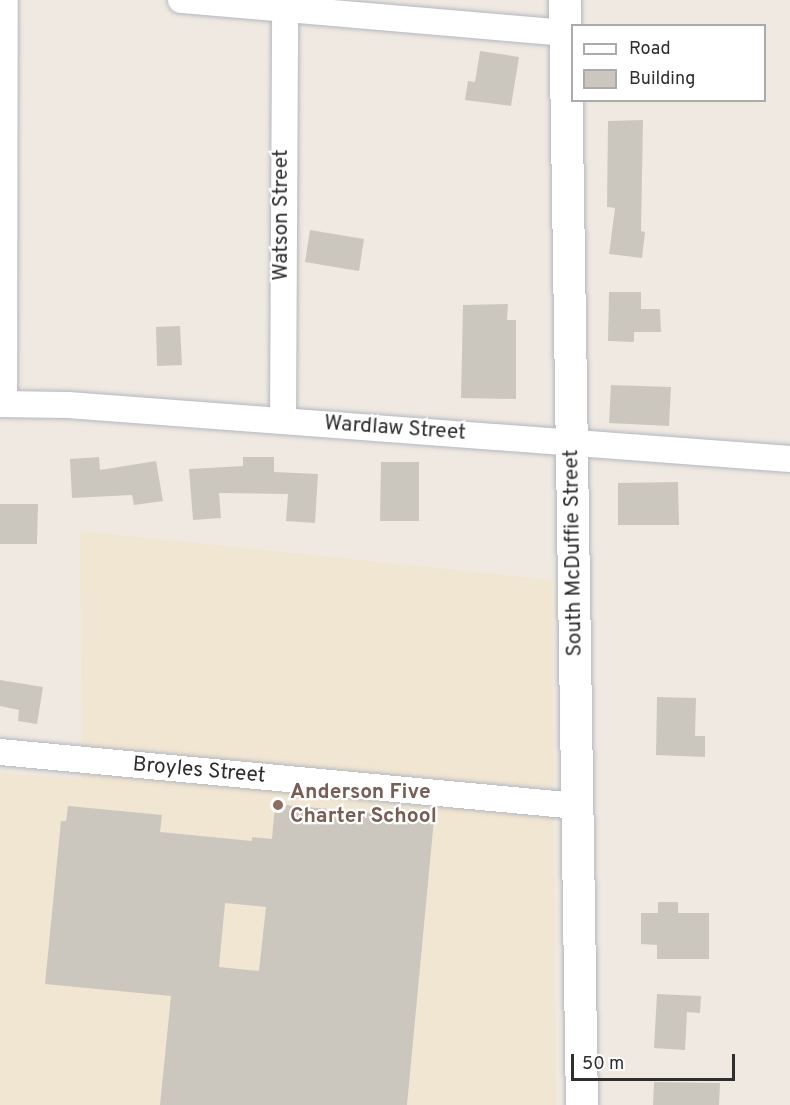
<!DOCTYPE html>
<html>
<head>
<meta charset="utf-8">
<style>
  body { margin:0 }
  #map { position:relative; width:790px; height:1105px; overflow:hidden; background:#efe9e1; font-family:Overpass,sans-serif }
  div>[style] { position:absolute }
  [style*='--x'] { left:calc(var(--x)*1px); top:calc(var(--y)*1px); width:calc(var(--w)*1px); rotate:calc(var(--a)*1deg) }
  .education>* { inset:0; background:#f0e6d1 }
  .building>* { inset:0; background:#cbc7bf }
  .roads { filter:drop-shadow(0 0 2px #b4b7c1) drop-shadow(0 0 2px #b4b7c1) }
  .minor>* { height:26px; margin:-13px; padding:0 13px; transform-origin:13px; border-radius:13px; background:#fff }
  .tertiary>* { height:32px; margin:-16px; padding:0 16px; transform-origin:16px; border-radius:16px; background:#fff }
  .dots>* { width:16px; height:16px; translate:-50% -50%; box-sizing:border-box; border:3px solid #fff; border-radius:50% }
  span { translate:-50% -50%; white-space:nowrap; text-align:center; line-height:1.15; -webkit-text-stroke:4.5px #fff; paint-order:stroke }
  .street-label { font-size:21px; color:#2e2e2e }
  .education-label { font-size:21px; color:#785e54; font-weight:700 }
  .left { translate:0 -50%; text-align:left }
  .legend { position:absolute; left:571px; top:24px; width:195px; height:78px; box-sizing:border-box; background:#fff; border:2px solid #ababab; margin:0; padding:8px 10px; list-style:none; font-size:18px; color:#2e2e2e }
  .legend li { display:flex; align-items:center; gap:12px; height:30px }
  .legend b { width:30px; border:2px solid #ababab }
  .scale { position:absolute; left:571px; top:1054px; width:164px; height:27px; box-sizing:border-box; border:3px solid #2e2e2e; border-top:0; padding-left:8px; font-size:18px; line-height:21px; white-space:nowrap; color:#2e2e2e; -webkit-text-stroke:4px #fff; paint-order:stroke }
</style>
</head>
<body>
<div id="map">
  <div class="education">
    <i style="clip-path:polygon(80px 531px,552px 580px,556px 1105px,0 1105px,0 773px,82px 779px)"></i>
  </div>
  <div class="building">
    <i style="clip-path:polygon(480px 51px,519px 57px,511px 106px,465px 100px,468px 81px,475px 82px)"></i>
    <i style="clip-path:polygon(643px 120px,641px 231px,645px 232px,642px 258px,609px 254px,615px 208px,607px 207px,608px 121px)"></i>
    <i style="clip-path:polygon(310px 230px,364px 239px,359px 271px,305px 262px)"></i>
    <i style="clip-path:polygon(609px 292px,641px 292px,641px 309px,660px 309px,661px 332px,634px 332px,634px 342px,608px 341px)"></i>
    <i style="clip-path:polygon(508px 304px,507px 320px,516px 320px,516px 399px,461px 398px,463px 305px)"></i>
    <i style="clip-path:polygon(180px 326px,182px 365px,157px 366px,156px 327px)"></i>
    <i style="clip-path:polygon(611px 385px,671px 387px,669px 426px,609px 423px)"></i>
    <i style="clip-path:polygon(99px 457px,100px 470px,156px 461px,163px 501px,134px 505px,132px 495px,72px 498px,70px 459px)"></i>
    <i style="clip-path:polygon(243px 457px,274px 457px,274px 472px,318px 474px,315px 523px,286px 521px,288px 494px,219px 493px,221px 518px,193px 520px,189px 469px,243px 466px)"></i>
    <i style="clip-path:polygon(381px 462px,419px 462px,419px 521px,380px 521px)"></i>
    <i style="clip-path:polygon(678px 482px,679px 525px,618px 525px,618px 483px)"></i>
    <i style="clip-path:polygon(0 504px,38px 504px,37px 544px,0 544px)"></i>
    <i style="clip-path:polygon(0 680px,43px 687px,37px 724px,18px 721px,19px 710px,0 706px)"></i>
    <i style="clip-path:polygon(657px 697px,696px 698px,695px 736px,705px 736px,705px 757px,656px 755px)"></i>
    <i style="clip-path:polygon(evenodd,275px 804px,434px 819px,407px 1105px,160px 1105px,171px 996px,45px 984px,61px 821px,66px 821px,68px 806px,162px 815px,160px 832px,252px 841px,252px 837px,272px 839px,275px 804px,225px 903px,266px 907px,259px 971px,219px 967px,225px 903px)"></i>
    <i style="clip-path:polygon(658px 902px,678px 902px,678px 913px,709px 913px,709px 959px,657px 959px,657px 945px,641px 944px,641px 913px,658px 913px)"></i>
    <i style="clip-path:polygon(657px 994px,701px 996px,700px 1013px,687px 1012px,685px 1050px,654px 1048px)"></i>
    <i style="clip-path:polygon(654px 1082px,720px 1083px,719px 1105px,653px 1105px)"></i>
  </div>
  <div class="roads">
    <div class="minor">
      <i style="--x:181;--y:0;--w:385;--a:4.9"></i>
      <i style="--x:0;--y:404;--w:68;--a:0.8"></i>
      <i style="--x:68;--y:405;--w:724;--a:4.28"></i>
      <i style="--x:4;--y:404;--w:404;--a:-89.9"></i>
      <i style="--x:283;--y:421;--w:412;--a:-89.7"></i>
      <i style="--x:0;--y:752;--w:580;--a:5.35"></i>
    </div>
    <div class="tertiary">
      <i style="--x:565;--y:0;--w:1105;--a:89.12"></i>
    </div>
  </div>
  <div class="dots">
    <i style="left:278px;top:805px;background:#8d6e63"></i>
  </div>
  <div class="street-label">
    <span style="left:282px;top:215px;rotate:-90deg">Watson Street</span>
    <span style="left:395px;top:429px;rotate:4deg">Wardlaw Street</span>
    <span style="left:574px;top:553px;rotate:-91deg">South McDuffie Street</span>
    <span style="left:199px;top:771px;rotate:5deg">Broyles Street</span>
  </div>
  <div class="education-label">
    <span class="left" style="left:290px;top:805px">Anderson Five<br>Charter School</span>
  </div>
  <ul class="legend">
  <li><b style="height:8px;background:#fff"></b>Road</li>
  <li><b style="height:16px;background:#cbc7bf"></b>Building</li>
  </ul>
  <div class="scale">50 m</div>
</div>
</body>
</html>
